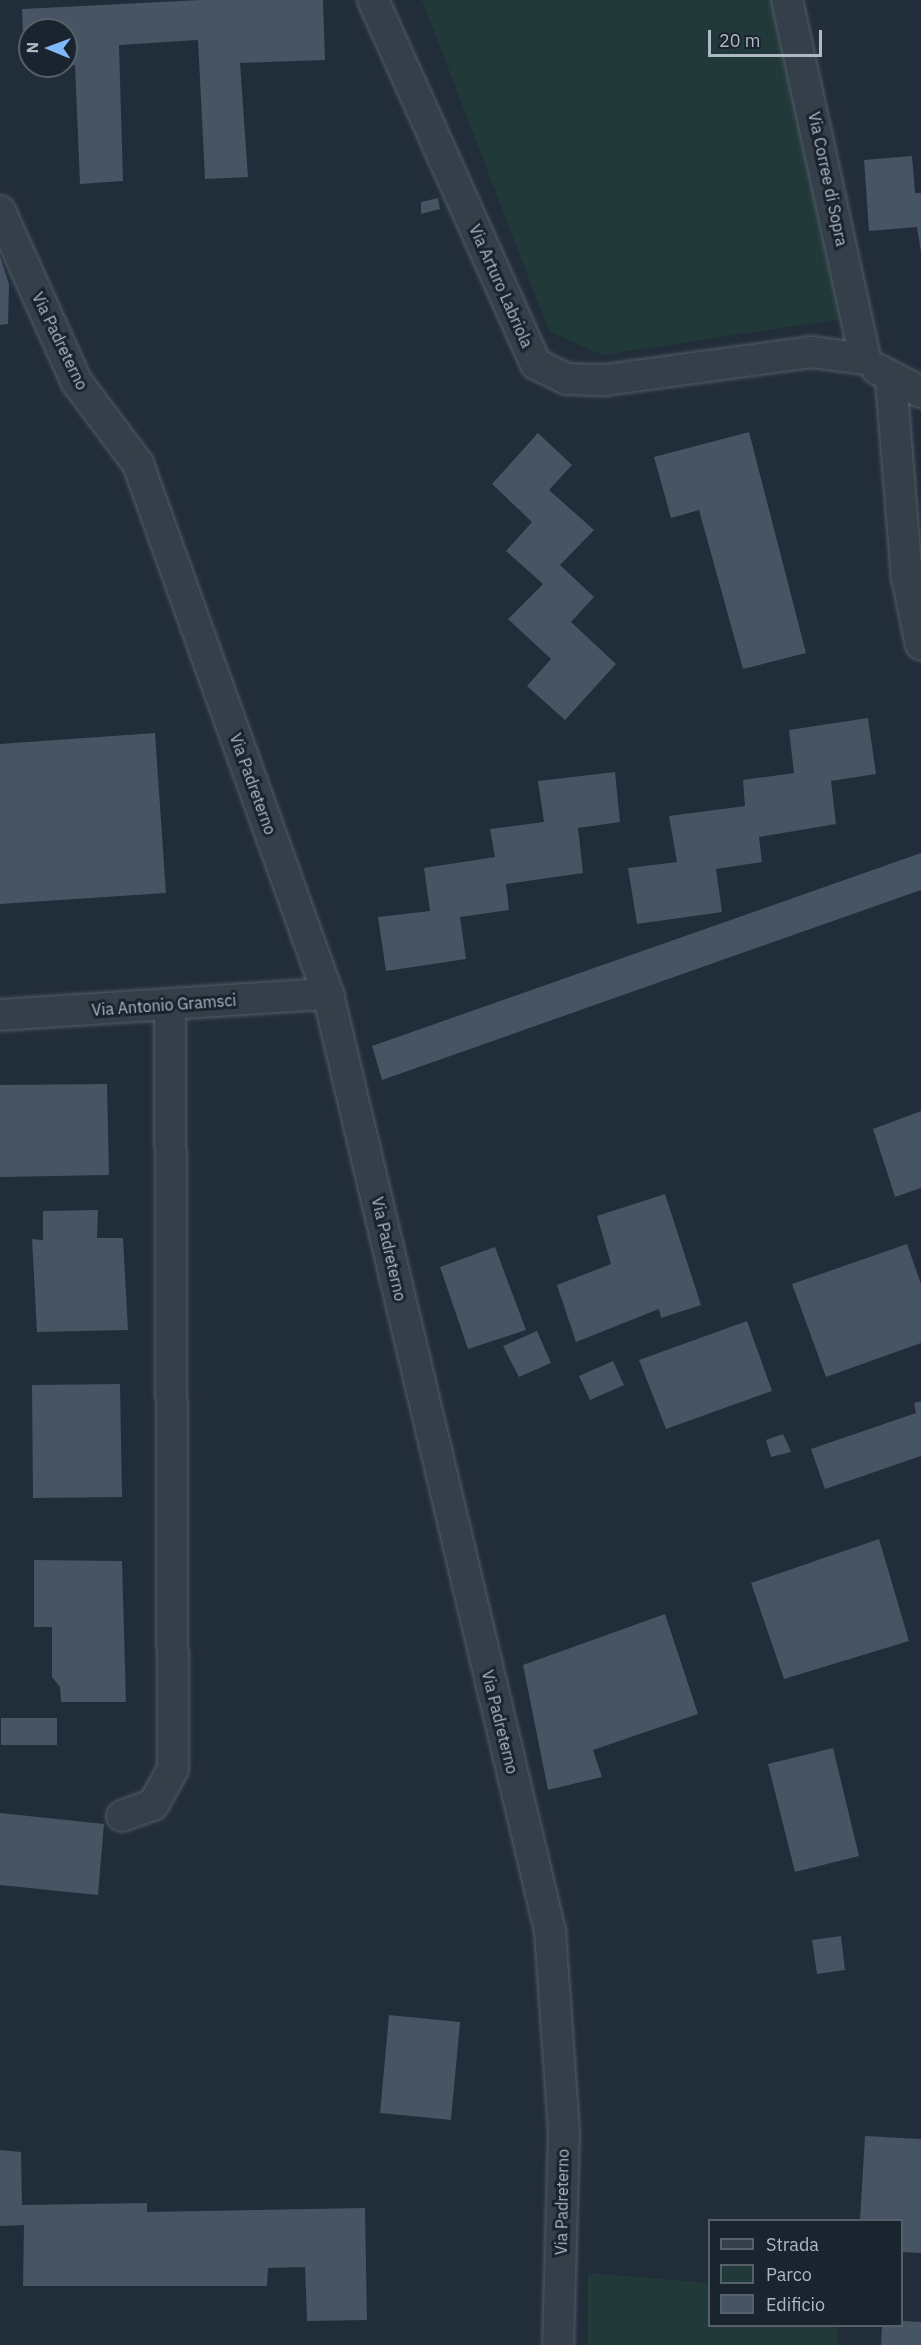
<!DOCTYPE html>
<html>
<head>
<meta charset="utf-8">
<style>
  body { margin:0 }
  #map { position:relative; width:921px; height:2345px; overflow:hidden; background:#212d39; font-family:"IBM Plex Sans",sans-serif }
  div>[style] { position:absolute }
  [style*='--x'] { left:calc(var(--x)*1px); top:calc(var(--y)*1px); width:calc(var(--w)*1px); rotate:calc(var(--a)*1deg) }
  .green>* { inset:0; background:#22393a }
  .building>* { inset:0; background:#465463 }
  .roads { filter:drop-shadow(0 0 2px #525c67) drop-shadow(0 0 2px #525c67) }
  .minor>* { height:30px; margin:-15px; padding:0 15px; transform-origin:15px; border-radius:15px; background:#343f49 }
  span { translate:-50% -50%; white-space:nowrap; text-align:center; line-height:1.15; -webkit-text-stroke:6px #1a242e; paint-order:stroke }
  .street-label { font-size:16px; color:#afb9c6 }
  .legend { position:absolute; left:708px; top:2219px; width:195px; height:108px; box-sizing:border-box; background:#1a242e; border:2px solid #56606b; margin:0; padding:8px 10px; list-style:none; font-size:18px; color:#afb9c6 }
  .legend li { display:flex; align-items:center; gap:12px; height:30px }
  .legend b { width:30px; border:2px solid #56606b }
  .north { position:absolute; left:18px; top:18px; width:60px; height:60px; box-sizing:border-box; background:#1a242e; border:2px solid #56606b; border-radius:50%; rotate:271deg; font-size:16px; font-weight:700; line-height:24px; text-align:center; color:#afb9c6 }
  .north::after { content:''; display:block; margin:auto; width:21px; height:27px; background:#80b9f9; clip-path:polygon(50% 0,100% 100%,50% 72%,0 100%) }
  .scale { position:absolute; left:708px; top:30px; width:114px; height:27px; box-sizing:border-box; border:3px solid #afb9c6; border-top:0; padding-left:8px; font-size:18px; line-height:21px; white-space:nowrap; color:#afb9c6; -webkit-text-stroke:4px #1a242e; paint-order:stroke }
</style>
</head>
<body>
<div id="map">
  <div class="green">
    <i style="clip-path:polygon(422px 0,787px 0,826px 169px,841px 319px,602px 355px,549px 331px)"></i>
    <i style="clip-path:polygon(588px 2273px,709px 2283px,710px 2326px,838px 2326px,837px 2345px,588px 2345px)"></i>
  </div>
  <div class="building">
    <i style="clip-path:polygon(200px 0,323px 0,325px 60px,240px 63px,248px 177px,205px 179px,198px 40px,119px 45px,123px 181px,80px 184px,75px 65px,66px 65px,66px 30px,30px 30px,30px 67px,24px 67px,22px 9px)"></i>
    <i style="clip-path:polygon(912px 156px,915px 193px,921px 193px,921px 252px,917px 227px,869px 231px,864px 160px)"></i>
    <i style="clip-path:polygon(438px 198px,440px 209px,421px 214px,421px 202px)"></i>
    <i style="clip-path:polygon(0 256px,9px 284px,8px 324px,0 325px)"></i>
    <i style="clip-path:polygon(749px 432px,806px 653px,743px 669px,699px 510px,671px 518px,654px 457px)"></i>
    <i style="clip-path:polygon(538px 433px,572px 465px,549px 490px,594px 530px,560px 565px,594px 597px,571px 622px,616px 664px,565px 720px,527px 686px,551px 659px,508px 619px,543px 584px,506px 551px,532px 522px,492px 484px)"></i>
    <i style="clip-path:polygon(868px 718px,876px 774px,831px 781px,836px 824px,759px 837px,762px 862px,716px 869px,722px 912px,637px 924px,628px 868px,677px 862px,669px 816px,745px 806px,743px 780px,794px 773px,789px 730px)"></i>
    <i style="clip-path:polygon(155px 733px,166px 893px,0 904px,0 744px)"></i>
    <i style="clip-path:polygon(615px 772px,620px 822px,578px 828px,583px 873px,506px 884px,509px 910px,460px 917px,466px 959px,386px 971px,378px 917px,430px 911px,424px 868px,495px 857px,490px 829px,544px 822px,538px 781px)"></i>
    <i style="clip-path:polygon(921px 853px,921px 890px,382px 1080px,372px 1046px)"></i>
    <i style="clip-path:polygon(107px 1084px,109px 1175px,0 1177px,0 1085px)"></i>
    <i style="clip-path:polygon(921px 1111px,921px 1188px,895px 1197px,873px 1129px)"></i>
    <i style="clip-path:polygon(665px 1194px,701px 1305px,661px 1318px,659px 1309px,576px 1342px,557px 1285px,611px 1264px,597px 1216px)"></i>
    <i style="clip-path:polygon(98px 1210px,97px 1238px,123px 1238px,128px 1330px,37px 1332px,32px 1239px,43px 1240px,43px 1211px)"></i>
    <i style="clip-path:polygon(907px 1244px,921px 1284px,921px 1343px,826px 1377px,792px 1284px)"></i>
    <i style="clip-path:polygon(495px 1247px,526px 1330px,468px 1349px,440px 1267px)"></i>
    <i style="clip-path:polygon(747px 1321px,772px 1391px,666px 1429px,639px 1360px)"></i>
    <i style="clip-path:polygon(537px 1331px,551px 1363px,519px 1377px,503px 1346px)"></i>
    <i style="clip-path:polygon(613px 1361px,624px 1385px,590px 1400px,579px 1376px)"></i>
    <i style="clip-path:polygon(120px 1384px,122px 1497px,33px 1498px,32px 1385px)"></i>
    <i style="clip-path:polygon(921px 1401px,921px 1456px,825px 1489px,811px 1449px,916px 1413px,914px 1403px)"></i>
    <i style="clip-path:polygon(783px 1434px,791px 1452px,771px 1457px,766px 1440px)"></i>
    <i style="clip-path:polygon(879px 1539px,909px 1641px,784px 1679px,751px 1583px)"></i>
    <i style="clip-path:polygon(34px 1560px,122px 1561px,126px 1702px,61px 1702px,60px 1687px,52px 1677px,52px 1627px,34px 1627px)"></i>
    <i style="clip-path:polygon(665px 1614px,698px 1714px,593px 1750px,602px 1777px,548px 1790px,523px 1665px)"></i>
    <i style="clip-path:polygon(1px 1718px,57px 1718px,57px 1745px,1px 1745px)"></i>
    <i style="clip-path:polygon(833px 1748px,859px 1856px,795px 1872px,768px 1764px)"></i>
    <i style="clip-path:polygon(0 1813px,104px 1824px,98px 1895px,0 1885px)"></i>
    <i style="clip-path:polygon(841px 1936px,845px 1970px,817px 1974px,812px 1940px)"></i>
    <i style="clip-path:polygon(389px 2015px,460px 2022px,451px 2120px,380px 2113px)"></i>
    <i style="clip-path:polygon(865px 2136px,921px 2139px,921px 2253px,902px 2252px,902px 2220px,860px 2220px)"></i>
    <i style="clip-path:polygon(0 2150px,21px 2152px,22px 2205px,147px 2203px,147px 2212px,365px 2208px,367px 2320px,307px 2321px,305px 2267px,268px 2268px,267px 2286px,23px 2286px,24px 2225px,0 2226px)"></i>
    <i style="clip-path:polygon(902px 2321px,921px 2322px,921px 2345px,881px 2345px,882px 2326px,902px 2326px)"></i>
  </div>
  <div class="roads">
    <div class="minor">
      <i style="--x:373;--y:0;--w:399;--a:65.9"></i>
      <i style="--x:536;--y:364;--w:34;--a:26"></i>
      <i style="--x:567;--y:379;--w:38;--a:2"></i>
      <i style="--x:605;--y:380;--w:208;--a:-7.7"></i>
      <i style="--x:811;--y:352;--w:54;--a:7.4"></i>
      <i style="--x:787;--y:0;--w:367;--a:77.7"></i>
      <i style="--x:0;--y:211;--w:186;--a:65.9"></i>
      <i style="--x:76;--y:381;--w:104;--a:53.2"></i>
      <i style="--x:138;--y:464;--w:563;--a:70.28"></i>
      <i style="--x:328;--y:994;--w:963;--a:76.67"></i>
      <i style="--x:550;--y:1931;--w:202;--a:86"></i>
      <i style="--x:564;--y:2133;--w:212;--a:91.6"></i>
      <i style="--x:877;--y:369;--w:50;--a:27.6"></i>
      <i style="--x:891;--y:380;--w:198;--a:85.4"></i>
      <i style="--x:907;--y:577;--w:69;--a:78.4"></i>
      <i style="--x:0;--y:1015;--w:329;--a:-3.7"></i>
      <i style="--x:122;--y:1816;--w:33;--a:-20"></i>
      <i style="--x:153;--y:1805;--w:41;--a:-60.9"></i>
      <i style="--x:173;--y:1769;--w:763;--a:-90.23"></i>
    </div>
  </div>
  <div class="street-label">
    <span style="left:828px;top:179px;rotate:78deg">Via Corree di Sopra</span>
    <span style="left:501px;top:286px;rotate:66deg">Via Arturo Labriola</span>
    <span style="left:60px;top:341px;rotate:64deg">Via Padreterno</span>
    <span style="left:253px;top:784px;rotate:70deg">Via Padreterno</span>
    <span style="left:164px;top:1005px;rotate:-4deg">Via Antonio Gramsci</span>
    <span style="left:389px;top:1249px;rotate:77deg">Via Padreterno</span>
    <span style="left:500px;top:1722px;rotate:76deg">Via Padreterno</span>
    <span style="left:562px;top:2202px;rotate:-89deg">Via Padreterno</span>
  </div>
  <ul class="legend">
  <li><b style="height:8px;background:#343f49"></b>Strada</li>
  <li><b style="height:16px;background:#22393a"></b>Parco</li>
  <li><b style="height:16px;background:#465463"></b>Edificio</li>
  </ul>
  <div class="north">N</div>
  <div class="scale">20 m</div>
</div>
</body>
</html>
